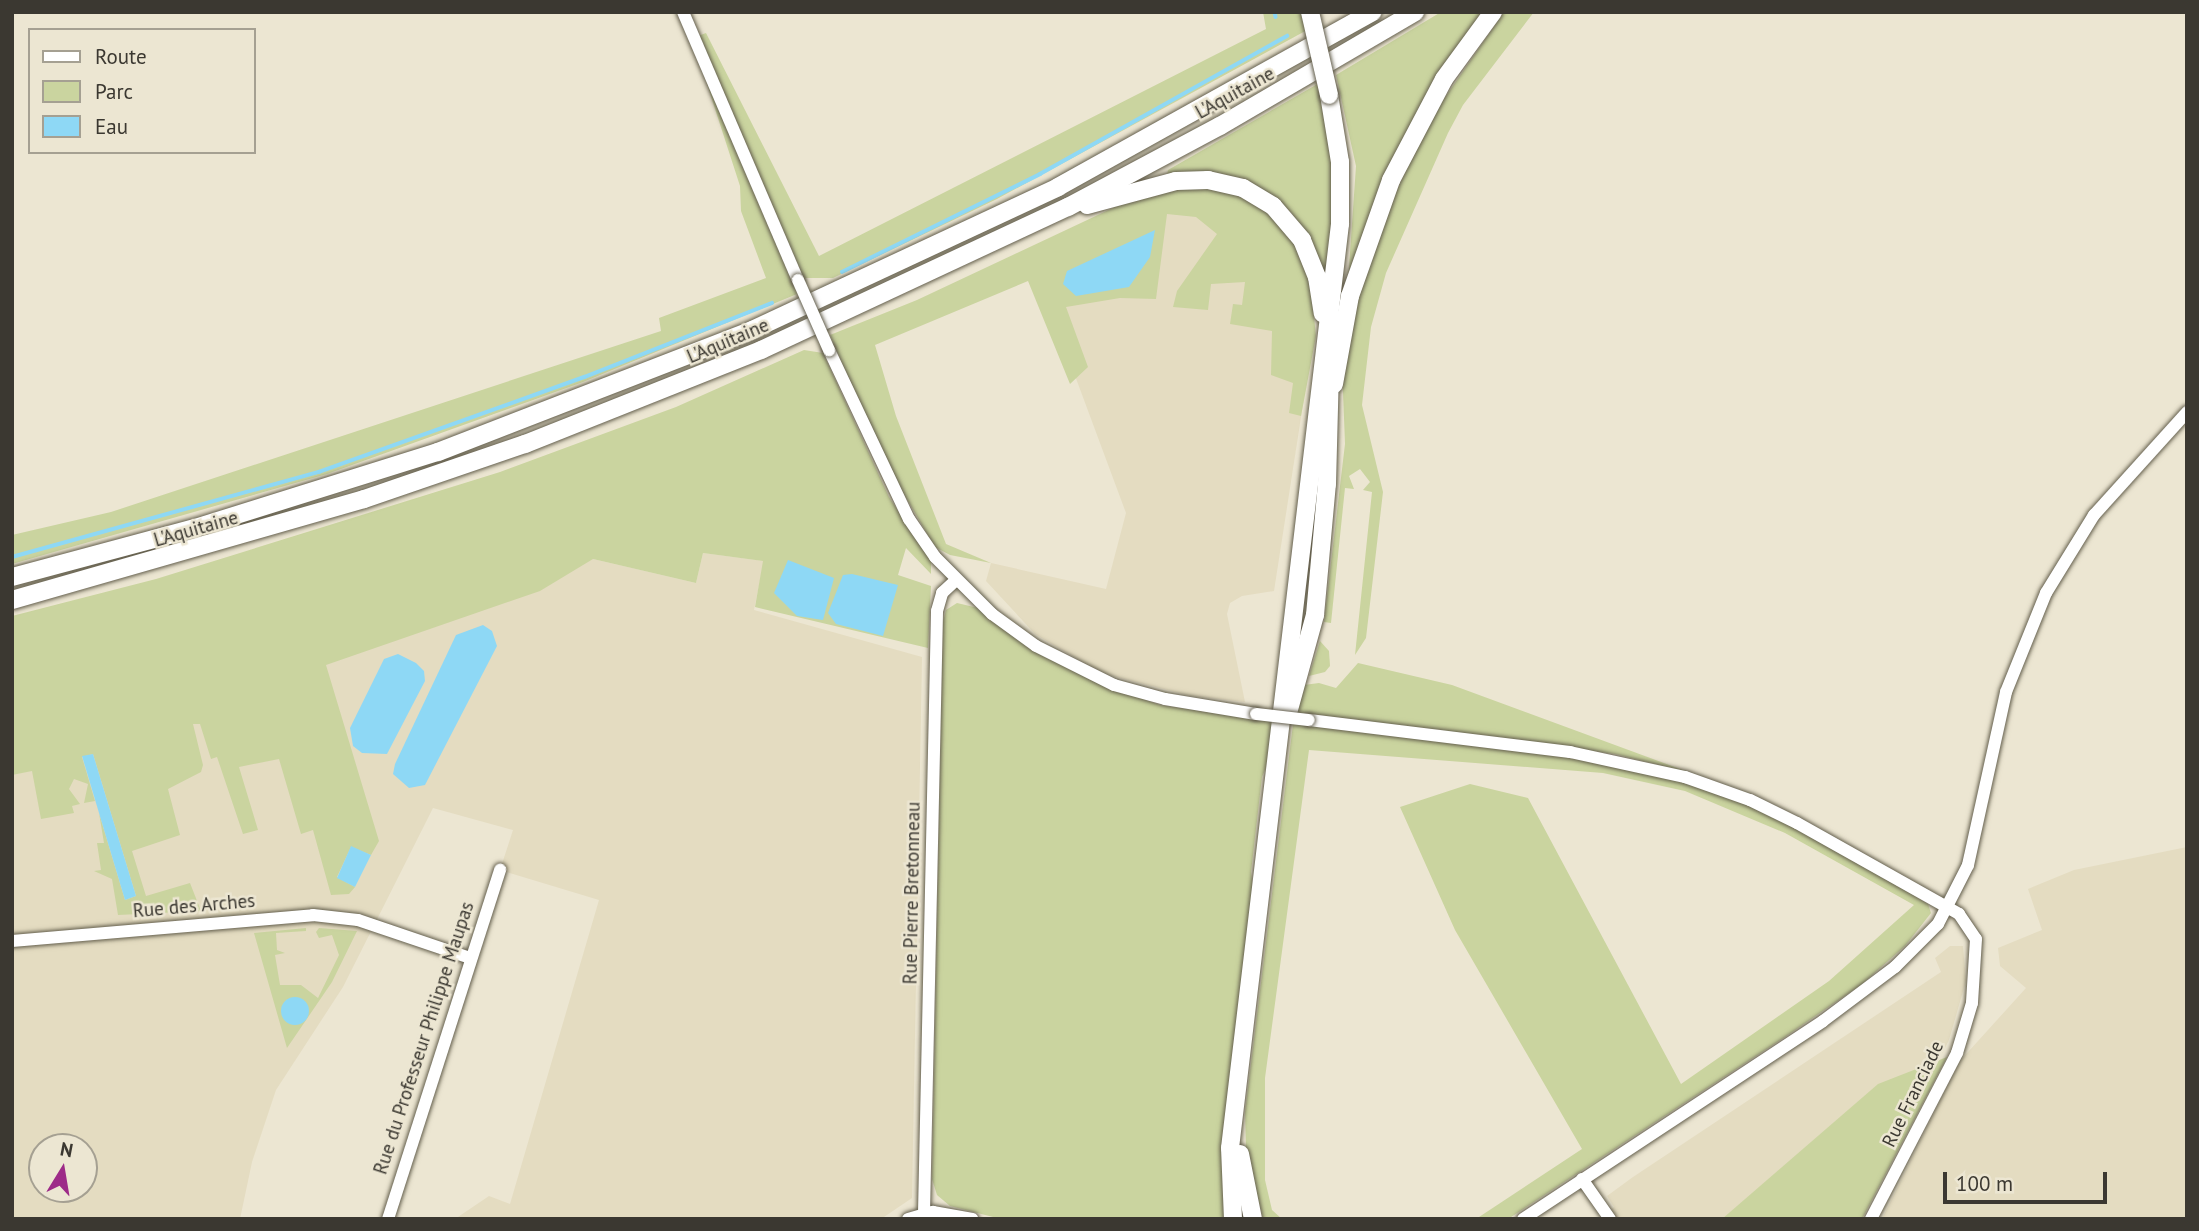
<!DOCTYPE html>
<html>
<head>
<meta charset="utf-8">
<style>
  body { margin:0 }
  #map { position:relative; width:2199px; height:1231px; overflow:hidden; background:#ece6d2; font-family:"PT Sans",sans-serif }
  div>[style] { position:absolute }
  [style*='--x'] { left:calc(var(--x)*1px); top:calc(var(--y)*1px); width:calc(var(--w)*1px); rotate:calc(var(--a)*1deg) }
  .built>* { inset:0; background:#e4dcc1 }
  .green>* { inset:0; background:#cad49f }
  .water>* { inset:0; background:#8ed8f5 }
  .round { border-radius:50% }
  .stream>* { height:3.5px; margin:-1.75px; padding:0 1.75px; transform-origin:1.75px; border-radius:1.75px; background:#8ed8f5 }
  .roads { filter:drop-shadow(0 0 2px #635e4c) drop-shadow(0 0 2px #635e4c) }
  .minor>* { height:12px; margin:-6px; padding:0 6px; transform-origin:6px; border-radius:6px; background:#fff }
  .highway>* { height:18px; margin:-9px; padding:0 9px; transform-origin:9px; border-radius:9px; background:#fff }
  .bridges { filter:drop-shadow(0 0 2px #635e4c) drop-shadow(0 0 2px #635e4c) }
  .minor-bridge>* { height:12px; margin:-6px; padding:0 6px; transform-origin:6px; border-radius:6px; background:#fff }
  .highway-bridge>* { height:18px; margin:-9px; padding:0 9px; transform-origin:9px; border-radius:9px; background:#fff }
  span { translate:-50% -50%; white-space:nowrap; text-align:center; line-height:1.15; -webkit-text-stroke:5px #ece6d2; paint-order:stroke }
  .street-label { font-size:19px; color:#3b3831 }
  .frame { position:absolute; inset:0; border:14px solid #3b3831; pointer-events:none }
  .legend { position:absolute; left:28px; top:28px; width:228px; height:126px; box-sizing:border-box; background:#ece6d2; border:2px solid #a5a092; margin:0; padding:9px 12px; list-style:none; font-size:21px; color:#3b3831 }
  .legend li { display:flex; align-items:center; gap:14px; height:35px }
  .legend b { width:35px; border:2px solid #a5a092 }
  .north { position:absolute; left:28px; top:1133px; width:70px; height:70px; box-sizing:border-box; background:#ece6d2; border:2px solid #a5a092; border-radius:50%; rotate:11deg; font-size:19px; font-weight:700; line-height:28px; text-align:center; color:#3b3831 }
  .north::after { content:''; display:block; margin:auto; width:24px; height:32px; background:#9d2b88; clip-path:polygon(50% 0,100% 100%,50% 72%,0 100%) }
  .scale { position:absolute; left:1943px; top:1172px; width:164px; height:32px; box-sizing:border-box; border:4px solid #3b3831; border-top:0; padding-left:9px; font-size:21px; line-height:24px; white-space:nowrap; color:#3b3831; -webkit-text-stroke:5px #ece6d2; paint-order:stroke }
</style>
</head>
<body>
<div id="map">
  <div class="built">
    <i style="clip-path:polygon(1177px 194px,1315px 327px,1274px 591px,1242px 596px,1230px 603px,1227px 614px,1245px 702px,1191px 696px,1101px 673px,1035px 634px,986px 581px,991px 563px,1106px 589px,1126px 513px,1032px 260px)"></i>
    <i style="clip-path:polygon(evenodd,703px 553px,764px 561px,754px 610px,922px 657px,912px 1198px,881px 1219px,455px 1219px,489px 1196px,510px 1204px,599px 900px,500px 870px,513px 830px,433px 808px,343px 987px,276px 1090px,252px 1162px,240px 1219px,12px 1219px,12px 648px,593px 559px,696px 583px,703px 553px,42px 1147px,84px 1147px,84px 1189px,42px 1189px,42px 1147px)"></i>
    <i style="clip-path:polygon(2187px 847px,2187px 1219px,1882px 1219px,1959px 1062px,2026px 988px,2000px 966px,1998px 948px,2042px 930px,2028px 889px,2074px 870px)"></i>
    <i style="clip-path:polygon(1950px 946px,1963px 946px,1966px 981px,1949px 1040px,1859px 1219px,1599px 1219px,1614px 1207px,1607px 1196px,1633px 1177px,1941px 972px,1935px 958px)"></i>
  </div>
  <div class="green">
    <i style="clip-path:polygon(1263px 12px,1305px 12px,1309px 29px,997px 199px,833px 278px,804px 278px,698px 36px,706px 33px,819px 256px,1266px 29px)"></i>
    <i style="clip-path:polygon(1441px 12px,1489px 12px,1348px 282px,1356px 166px,1336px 75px)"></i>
    <i style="clip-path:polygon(1504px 12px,1534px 12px,1463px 105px,1448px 133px,1386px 273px,1371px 327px,1362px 405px,1383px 492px,1366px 638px,1355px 655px,1372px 492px,1363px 490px,1370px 482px,1360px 469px,1349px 476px,1354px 489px,1345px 488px,1331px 623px,1324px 622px,1345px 444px,1342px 366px,1358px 295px,1372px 245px,1428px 122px)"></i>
    <i style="clip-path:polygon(705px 78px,797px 294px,583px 382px,327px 474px,12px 564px,12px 535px,111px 512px,661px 331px,659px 318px,766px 278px,741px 211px,740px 186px)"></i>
    <i style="clip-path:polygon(1321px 82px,1336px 171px,1326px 286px,1315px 254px,1291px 212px,1251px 187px,1167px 175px,1168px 170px)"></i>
    <i style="clip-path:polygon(1176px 187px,1202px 187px,1245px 196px,1270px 212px,1295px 240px,1309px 268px,1316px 336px,1301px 416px,1289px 413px,1293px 383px,1271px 375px,1272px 331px,1230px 324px,1233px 304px,1242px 305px,1245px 282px,1211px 284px,1208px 310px,1173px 307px,1177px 291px,1217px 234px,1196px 217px,1167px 214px,1156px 299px,1120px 298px,1066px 307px,1088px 367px,1070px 384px,1028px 281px,875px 345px,896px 416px,946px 544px,991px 563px,950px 555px,935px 547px,885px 462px,830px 335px,917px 300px,1134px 198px)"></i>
    <i style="clip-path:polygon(804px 350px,823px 353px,889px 497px,931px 561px,931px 574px,906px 548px,898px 575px,931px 586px,928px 648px,755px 607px,763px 561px,703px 553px,696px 583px,593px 559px,540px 591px,326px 665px,379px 841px,371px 855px,351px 847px,337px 877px,355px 887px,349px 894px,331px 895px,313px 830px,301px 834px,279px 759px,239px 767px,258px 830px,243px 834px,217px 757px,211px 759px,200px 724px,193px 724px,203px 765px,201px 772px,168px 789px,180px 835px,132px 851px,146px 896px,190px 883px,201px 911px,118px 915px,112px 879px,94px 871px,101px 870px,97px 843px,104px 843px,99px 813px,125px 900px,136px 896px,93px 754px,82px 757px,95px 801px,84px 803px,88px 784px,74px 779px,69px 789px,80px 804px,72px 806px,74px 813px,41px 819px,32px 771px,12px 775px,12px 616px,156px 579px,500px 472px,676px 407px)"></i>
    <i style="clip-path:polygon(957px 603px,978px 608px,1105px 686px,1160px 705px,1275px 722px,1272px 753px,1262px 777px,1251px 872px,1255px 903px,1226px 1219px,1001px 1219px,950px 1206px,937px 1195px,932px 1179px,943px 622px,946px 610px)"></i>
    <i style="clip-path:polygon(1320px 641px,1329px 651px,1330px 666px,1325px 672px,1309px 676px)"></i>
    <i style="clip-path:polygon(1358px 663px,1452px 685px,1691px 773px,1615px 754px,1295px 712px,1304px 685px,1319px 683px,1336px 688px)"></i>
    <i style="clip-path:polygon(1293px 724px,1583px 758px,1693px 784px,1733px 797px,1818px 839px,1928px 904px,1931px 913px,1905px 946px,1862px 984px,1785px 1037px,1508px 1219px,1476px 1219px,1582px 1149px,1455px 930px,1400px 807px,1470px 784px,1528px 798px,1681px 1084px,1829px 981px,1914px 905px,1785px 833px,1685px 791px,1603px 773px,1309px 750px,1265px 1078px,1265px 1180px,1272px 1210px,1282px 1219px,1263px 1219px,1246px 1149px,1245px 1112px)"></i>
    <i style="clip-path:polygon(306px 928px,306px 938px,306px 931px,276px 933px,277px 950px,285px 953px,275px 955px,280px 985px,301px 985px,318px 998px,339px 955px,332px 935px,319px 938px,316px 932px,319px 928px,357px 931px,332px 982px,287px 1048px,254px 933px)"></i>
    <i style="clip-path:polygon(1947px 1057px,1862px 1219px,1722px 1219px,1878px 1084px)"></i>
  </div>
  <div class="water">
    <i style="clip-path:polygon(1155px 230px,1150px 257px,1129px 287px,1076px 296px,1063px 284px,1067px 271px)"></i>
    <i style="clip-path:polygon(788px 560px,834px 578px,823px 620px,797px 616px,774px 593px)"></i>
    <i style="clip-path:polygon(852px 574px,898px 585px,883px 636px,836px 624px,828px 613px,843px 575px)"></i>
    <i style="clip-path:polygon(483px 625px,492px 631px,497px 646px,425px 785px,409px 788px,393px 774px,395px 764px,456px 635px)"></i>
    <i style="clip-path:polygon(398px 654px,416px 663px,424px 671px,425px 681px,387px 754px,362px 753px,353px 746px,350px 728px,384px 659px)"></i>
    <i style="clip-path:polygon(93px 754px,136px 896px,125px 900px,82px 756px)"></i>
    <i style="clip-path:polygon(351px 846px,371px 855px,355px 887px,337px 878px)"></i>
    <i class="round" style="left:281px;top:997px;width:28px;height:28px"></i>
  </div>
  <div class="stream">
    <i style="--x:1275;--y:12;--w:5;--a:79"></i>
    <i style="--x:842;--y:272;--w:221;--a:-26.3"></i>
    <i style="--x:1040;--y:174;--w:283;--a:-29.2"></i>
    <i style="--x:12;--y:557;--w:319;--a:-15.5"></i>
    <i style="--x:319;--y:472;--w:282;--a:-19.7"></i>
    <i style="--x:585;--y:377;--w:201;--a:-21.6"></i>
  </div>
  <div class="roads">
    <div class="minor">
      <i style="--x:683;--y:12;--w:292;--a:66.8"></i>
      <i style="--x:829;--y:350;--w:187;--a:64.7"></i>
      <i style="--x:909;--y:519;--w:46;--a:55.6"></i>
      <i style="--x:935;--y:557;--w:81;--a:45"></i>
      <i style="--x:992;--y:614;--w:54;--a:36"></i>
      <i style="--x:1036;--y:646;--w:87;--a:26.6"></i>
      <i style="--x:1114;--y:685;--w:53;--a:15.4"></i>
      <i style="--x:1165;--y:699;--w:92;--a:9.4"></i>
      <i style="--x:1309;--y:720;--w:263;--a:7"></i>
      <i style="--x:1570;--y:752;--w:118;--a:12.3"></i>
      <i style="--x:1685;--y:777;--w:69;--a:19.5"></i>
      <i style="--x:1750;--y:800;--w:52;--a:26.1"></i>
      <i style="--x:1797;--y:823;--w:186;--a:29.3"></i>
      <i style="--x:1959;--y:914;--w:30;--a:56"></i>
      <i style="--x:1976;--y:939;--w:64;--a:93.6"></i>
      <i style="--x:1972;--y:1003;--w:52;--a:106.7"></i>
      <i style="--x:1957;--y:1053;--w:187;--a:117.4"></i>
      <i style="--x:12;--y:941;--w:302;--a:-4.9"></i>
      <i style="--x:313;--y:915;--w:45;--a:6.3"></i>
      <i style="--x:358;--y:920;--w:118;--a:18.7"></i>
      <i style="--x:1582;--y:1179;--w:49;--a:55"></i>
      <i style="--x:924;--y:1213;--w:602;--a:-88.76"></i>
      <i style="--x:937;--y:611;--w:19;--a:-74"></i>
      <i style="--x:942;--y:593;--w:19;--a:-43"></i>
      <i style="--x:388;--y:1219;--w:367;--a:-72.2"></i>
      <i style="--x:908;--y:1219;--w:26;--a:-16"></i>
      <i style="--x:933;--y:1212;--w:40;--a:10"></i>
      <i style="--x:1523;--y:1219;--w:359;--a:-33.4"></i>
      <i style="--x:1823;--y:1021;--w:90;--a:-36.9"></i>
      <i style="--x:1895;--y:967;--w:61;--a:-45"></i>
      <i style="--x:1938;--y:924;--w:66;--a:-63"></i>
      <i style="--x:1968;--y:865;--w:177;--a:-77.6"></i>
      <i style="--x:2006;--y:692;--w:107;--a:-68"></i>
      <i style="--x:2046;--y:593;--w:92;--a:-58.4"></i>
      <i style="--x:2094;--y:515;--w:139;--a:-47.9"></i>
    </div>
    <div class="highway">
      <i style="--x:1087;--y:205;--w:92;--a:-15.1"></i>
      <i style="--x:1176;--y:181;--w:32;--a:-2"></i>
      <i style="--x:1208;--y:180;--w:36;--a:13"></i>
      <i style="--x:1243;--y:188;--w:35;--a:31"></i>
      <i style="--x:1273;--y:206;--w:45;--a:49.5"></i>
      <i style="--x:1302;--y:240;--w:40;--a:68"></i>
      <i style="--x:1317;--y:277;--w:37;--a:81"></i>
      <i style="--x:1334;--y:384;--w:89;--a:-79.7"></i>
      <i style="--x:1350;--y:296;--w:123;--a:-70.5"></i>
      <i style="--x:1391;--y:180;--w:114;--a:-62.3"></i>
      <i style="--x:1444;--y:79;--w:83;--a:-53.8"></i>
      <i style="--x:12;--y:577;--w:189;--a:-15"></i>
      <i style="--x:195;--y:528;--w:255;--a:-17.4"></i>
      <i style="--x:438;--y:452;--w:337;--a:-21.2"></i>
      <i style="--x:752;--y:330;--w:338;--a:-25"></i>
      <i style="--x:1058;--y:187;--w:360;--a:-29.1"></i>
      <i style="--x:12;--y:600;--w:366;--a:-16"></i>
      <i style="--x:364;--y:499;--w:170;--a:-18.9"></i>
      <i style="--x:525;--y:444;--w:254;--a:-21.7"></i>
      <i style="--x:761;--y:350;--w:339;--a:-25"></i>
      <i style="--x:1068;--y:207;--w:172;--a:-28.1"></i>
      <i style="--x:1220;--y:126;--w:226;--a:-30.3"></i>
      <i style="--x:1288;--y:713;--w:102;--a:-74.6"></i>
      <i style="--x:1315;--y:615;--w:132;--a:-84.8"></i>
      <i style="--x:1327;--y:484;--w:113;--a:-88.5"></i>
      <i style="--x:1240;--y:1154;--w:66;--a:78.7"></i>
      <i style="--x:1233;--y:1219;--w:71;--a:-92.4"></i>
      <i style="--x:1230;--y:1148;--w:931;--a:-83.21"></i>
      <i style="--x:1340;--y:224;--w:62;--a:-90"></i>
      <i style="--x:1340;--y:162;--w:68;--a:-99.3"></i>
    </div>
  </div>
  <div class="bridges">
    <div class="minor-bridge">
      <i style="--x:798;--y:280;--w:77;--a:66.1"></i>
      <i style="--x:1256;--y:714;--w:53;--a:6.5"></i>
    </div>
    <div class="highway-bridge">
      <i style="--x:1310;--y:12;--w:85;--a:77.1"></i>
    </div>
  </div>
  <div class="street-label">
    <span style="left:1235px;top:93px;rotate:-29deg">L'Aquitaine</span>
    <span style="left:728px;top:341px;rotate:-23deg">L'Aquitaine</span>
    <span style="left:196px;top:529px;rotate:-16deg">L'Aquitaine</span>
    <span style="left:912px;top:893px;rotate:-89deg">Rue Pierre Bretonneau</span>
    <span style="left:194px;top:906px;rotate:-5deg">Rue des Arches</span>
    <span style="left:424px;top:1038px;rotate:-72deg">Rue du Professeur Philippe Maupas</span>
    <span style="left:1913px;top:1094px;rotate:-64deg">Rue Franciade</span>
  </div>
  <div class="frame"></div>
  <ul class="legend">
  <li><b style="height:9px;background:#fff"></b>Route</li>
  <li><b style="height:19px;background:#cad49f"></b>Parc</li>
  <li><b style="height:19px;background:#8ed8f5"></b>Eau</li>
  </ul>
  <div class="north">N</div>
  <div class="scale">100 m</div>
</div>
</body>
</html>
